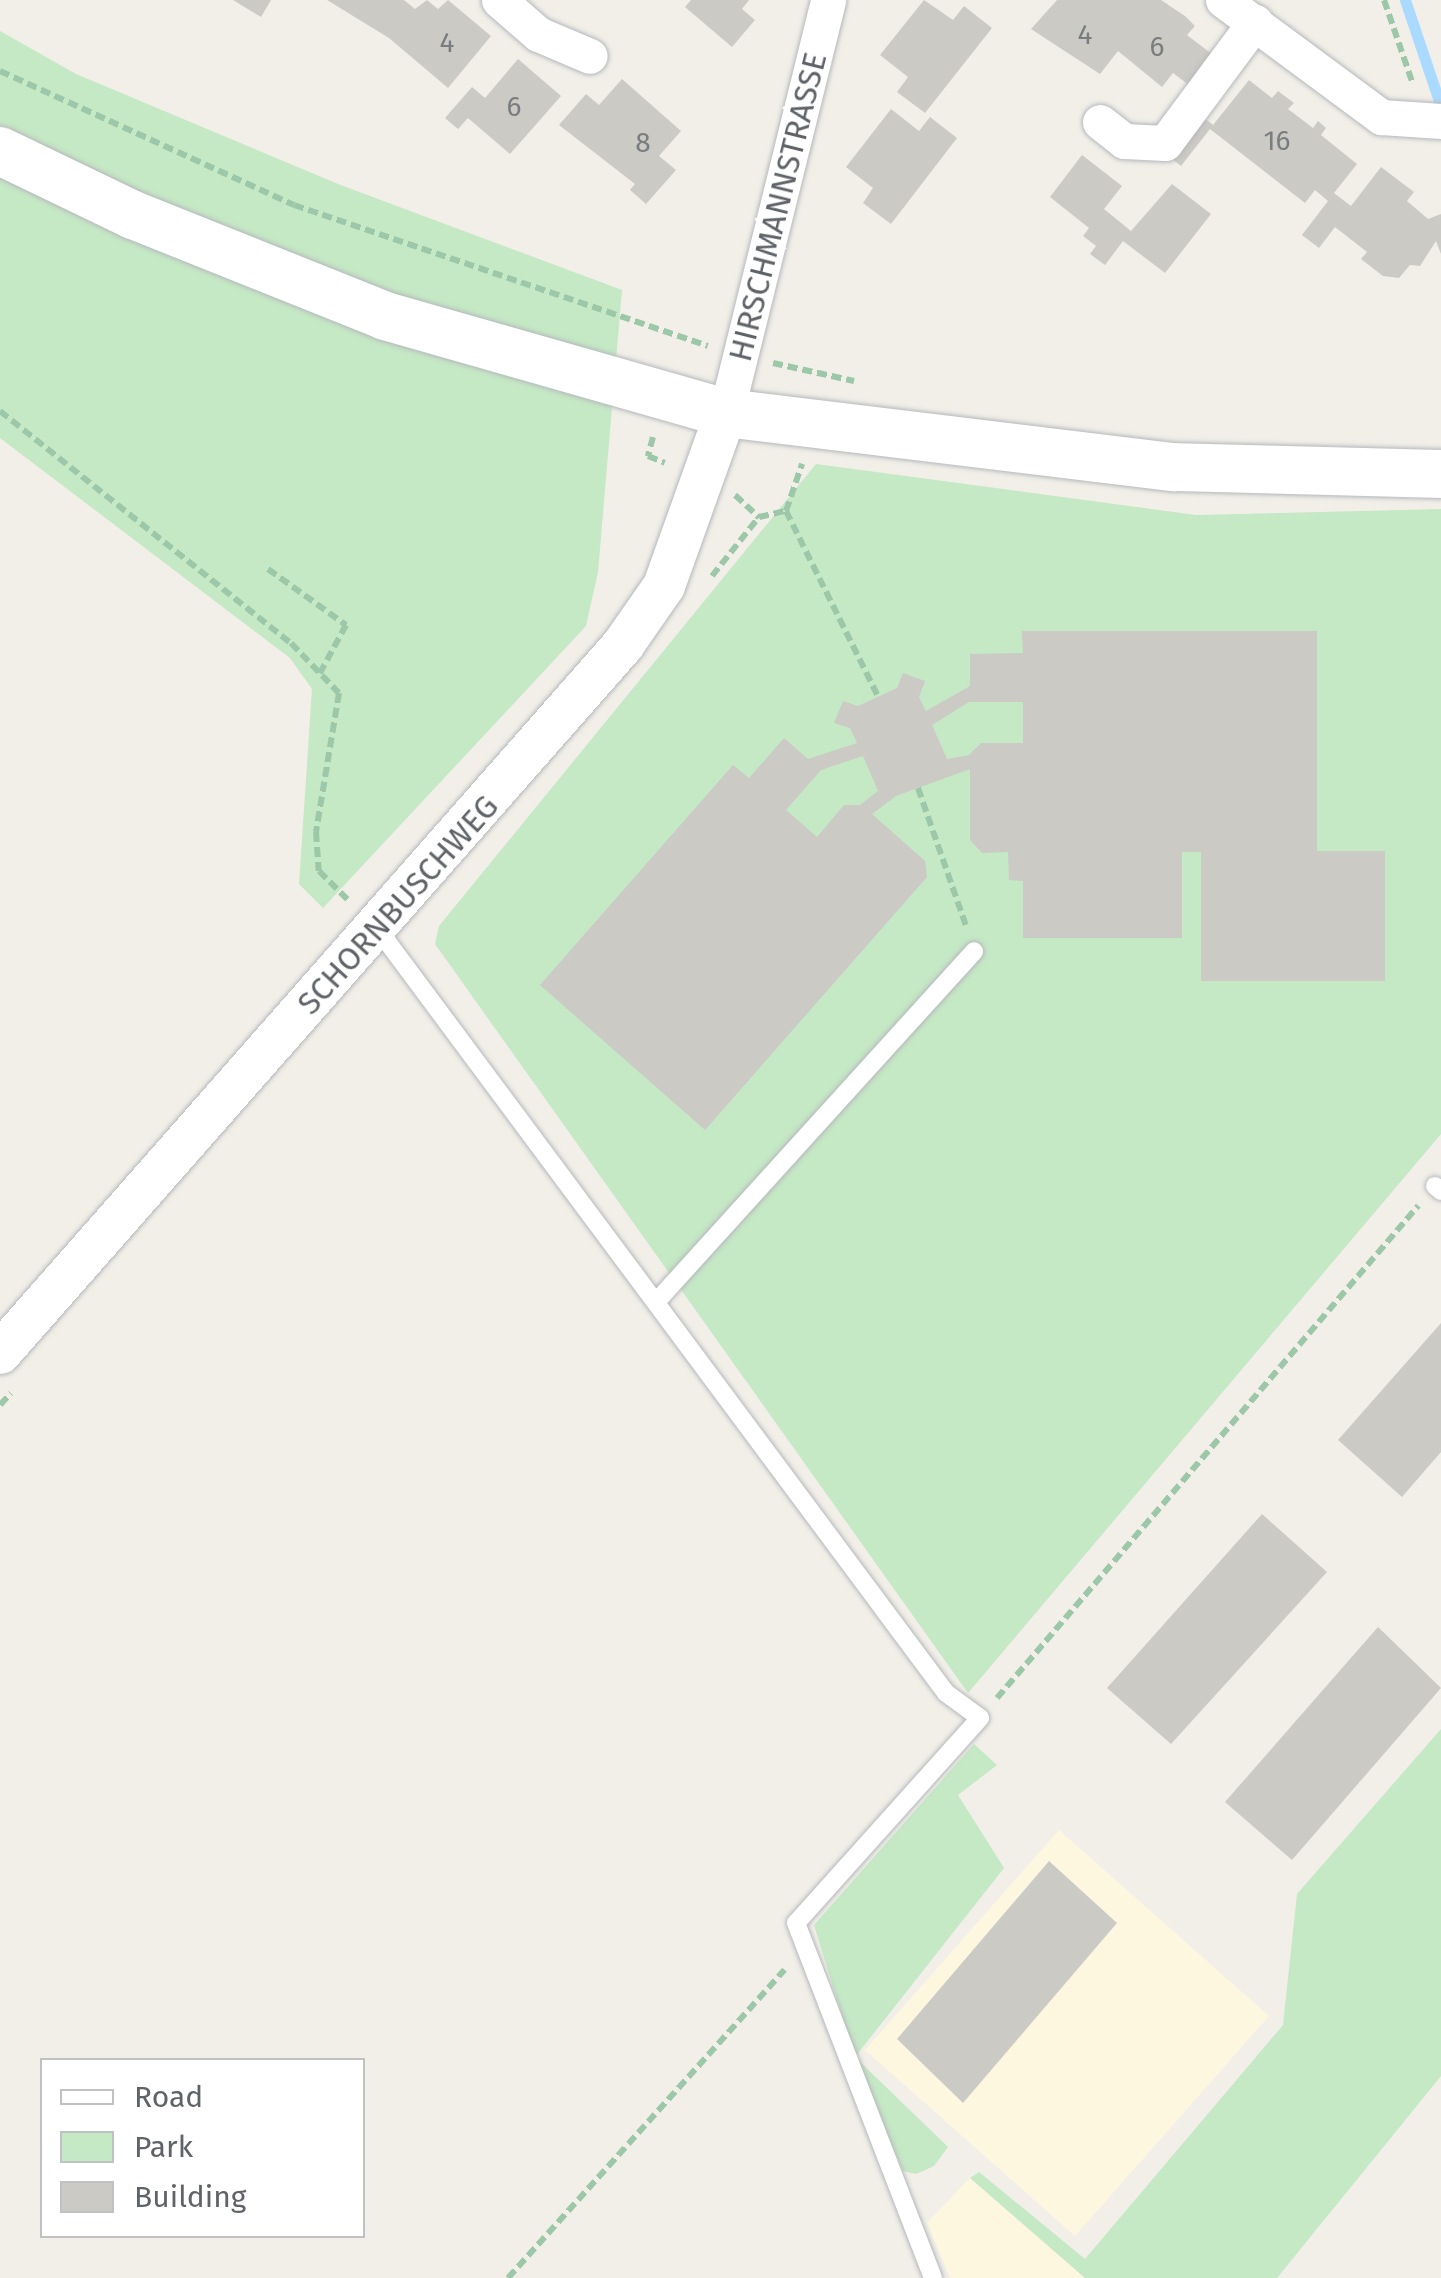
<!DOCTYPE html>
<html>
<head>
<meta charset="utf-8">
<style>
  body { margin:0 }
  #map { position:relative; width:1441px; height:2278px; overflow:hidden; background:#f1efe8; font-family:"Fira Sans",sans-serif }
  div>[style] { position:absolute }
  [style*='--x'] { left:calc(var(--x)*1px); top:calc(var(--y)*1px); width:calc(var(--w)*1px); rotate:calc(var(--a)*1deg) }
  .commercial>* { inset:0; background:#fef7e0 }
  .green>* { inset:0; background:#c5e8c5 }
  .stream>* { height:11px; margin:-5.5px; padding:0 5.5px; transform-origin:5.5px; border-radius:5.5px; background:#aadaff }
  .building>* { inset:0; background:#cccac5 }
  .path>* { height:6px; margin-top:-3px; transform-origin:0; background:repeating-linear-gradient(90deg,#9cc7a9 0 10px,transparent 0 15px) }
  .roads { filter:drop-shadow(0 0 2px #b5b8bc) drop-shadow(0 0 2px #b5b8bc) }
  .service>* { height:18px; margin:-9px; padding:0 9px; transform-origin:9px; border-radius:9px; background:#fff }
  .minor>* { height:35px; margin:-17.5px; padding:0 17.5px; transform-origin:17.5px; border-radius:17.5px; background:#fff }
  .tertiary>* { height:42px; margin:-21px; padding:0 21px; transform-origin:21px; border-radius:21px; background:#fff }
  .secondary>* { height:48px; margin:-24px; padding:0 24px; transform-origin:24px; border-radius:24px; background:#fff }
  span { translate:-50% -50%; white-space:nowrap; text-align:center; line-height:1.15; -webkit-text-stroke:8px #fff; paint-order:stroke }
  .number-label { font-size:28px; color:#7a7d7f }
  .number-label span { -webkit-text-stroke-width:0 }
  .street-label { font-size:32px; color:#5f6368 }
  .legend { position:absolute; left:40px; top:2058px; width:325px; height:180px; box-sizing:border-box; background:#fff; border:2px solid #bfc1c3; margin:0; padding:12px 18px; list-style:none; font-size:30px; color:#5f6368 }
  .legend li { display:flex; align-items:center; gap:20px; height:50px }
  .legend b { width:50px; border:2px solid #bfc1c3 }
</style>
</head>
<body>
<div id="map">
  <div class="commercial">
    <i style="clip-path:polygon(1059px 1830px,1269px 2016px,1075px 2236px,865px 2050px)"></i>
    <i style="clip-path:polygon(970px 2178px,1085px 2278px,950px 2278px,927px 2223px)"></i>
  </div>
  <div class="green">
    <i style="clip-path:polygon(0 31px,76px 74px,338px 184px,622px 290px,598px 572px,586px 626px,323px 908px,299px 884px,312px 689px,290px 658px,0 438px)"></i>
    <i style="clip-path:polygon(816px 464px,1196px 515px,1441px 509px,1441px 1134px,968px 1693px,435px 944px,439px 926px)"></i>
    <i style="clip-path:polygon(1441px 1729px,1441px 2076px,1277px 2278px,1085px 2278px,970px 2178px,979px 2172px,1085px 2259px,1283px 2025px,1297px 1894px)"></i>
    <i style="clip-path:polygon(974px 1744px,997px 1765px,958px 1795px,1004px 1868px,855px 2057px,948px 2147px,934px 2166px,916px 2174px,903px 2171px,855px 2058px,814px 1925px)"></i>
  </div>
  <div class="stream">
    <i style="--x:1405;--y:0;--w:110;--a:71.4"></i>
  </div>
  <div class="building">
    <i style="clip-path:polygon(233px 0,271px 0,261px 17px)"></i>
    <i style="clip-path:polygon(327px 0,404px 0,415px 9px,427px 0,438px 9px,448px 0,491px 36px,448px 88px,389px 38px)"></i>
    <i style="clip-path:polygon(691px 0,749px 0,742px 9px,755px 20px,732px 47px,685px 7px)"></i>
    <i style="clip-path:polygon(924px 0,953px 20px,964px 6px,992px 28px,925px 113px,897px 92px,908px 77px,880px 55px)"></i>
    <i style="clip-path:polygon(1057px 0,1161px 0,1185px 16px,1195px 26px,1187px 35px,1217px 58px,1193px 88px,1173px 73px,1162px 87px,1118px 51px,1100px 74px,1031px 29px)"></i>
    <i style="clip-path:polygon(518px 59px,561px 96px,510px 154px,468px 118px,458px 129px,445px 118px,472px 87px,485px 98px)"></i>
    <i style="clip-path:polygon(622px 79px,681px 131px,659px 156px,676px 170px,646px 204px,630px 190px,635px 184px,559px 125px,586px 94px,599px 105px)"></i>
    <i style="clip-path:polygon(1249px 80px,1272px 98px,1278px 91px,1294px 103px,1288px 109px,1313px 128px,1318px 121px,1326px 128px,1321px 135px,1357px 164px,1334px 193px,1351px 206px,1381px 167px,1414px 192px,1407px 201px,1428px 219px,1441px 214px,1441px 254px,1436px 241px,1420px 266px,1410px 265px,1399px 278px,1383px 276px,1361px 259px,1367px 252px,1335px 227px,1319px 248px,1302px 235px,1328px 201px,1315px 190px,1305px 203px,1210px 129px,1181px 166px,1167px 155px,1199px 114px,1213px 125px)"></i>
    <i style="clip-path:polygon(891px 109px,919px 131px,930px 117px,957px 138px,891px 224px,863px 203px,873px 188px,846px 167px)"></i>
    <i style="clip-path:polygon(1082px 155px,1122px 186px,1104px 209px,1131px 231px,1172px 184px,1211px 214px,1165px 273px,1123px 241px,1105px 265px,1090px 254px,1096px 246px,1083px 236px,1089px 228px,1050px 197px)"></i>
    <i style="clip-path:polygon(evenodd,1022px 631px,1317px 631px,1317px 851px,1385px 851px,1385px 981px,1201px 981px,1201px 852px,1182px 852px,1182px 938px,1023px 938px,1023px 881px,1009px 880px,1008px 852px,982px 853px,970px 840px,970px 769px,896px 796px,872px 814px,925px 861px,927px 877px,705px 1130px,540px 985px,733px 765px,749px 778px,784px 738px,808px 759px,857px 743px,850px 728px,834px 723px,843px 701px,858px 706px,897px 688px,903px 673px,925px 681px,919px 697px,926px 711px,970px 686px,970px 654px,1023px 653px,1022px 631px,969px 702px,1023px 702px,1023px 743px,981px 743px,969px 755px,947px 759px,932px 725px,969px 702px,1022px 631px,863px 756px,878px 791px,860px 805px,844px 805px,817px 837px,786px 810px,821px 770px,863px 756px)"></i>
    <i style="clip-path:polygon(1441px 1323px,1441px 1452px,1402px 1497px,1338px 1440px)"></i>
    <i style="clip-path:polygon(1262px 1514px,1327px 1572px,1171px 1744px,1107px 1688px)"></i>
    <i style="clip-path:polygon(1378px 1627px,1441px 1688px,1292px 1860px,1225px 1802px)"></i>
    <i style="clip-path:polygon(1049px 1861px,1117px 1923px,963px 2103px,897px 2039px)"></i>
  </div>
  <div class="path">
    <i style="--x:1384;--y:0;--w:89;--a:71"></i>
    <i style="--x:0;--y:71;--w:323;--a:24.5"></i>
    <i style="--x:294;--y:205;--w:437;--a:18.8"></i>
    <i style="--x:773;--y:363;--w:83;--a:12.5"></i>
    <i style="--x:0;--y:411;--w:372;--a:38.6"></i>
    <i style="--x:291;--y:643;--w:69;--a:46.2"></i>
    <i style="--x:339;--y:693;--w:141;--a:99.4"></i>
    <i style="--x:316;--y:832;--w:39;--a:86"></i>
    <i style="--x:319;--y:871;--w:42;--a:45"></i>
    <i style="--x:653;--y:437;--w:20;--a:105"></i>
    <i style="--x:648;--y:456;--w:18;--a:22"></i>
    <i style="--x:735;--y:495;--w:33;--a:43"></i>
    <i style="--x:786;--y:511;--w:207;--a:63.6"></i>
    <i style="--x:268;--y:569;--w:96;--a:35.7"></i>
    <i style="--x:346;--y:625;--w:55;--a:118.4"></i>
    <i style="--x:712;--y:576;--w:75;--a:-51.5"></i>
    <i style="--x:759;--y:517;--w:28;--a:-13"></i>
    <i style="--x:786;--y:511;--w:50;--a:-71.2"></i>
    <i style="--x:918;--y:788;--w:146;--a:70.8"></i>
    <i style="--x:0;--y:1405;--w:16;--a:-47"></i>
    <i style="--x:997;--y:1698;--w:648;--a:-49.45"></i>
    <i style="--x:508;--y:2278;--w:414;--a:-48.1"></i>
  </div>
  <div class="roads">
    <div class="service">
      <i style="--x:377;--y:928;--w:953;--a:53.36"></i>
      <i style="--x:946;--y:1693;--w:42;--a:36.3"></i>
      <i style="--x:980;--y:1718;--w:275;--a:131.9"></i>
      <i style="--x:796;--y:1923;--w:381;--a:68.9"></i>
      <i style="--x:1435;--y:1186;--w:8;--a:40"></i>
      <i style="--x:657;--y:1301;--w:472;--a:-47.8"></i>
    </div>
    <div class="minor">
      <i style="--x:499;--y:0;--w:52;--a:41.1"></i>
      <i style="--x:538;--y:34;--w:56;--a:22.9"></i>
      <i style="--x:1223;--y:0;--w:197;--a:36.5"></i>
      <i style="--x:1381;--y:117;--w:60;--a:3.8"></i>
      <i style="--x:1100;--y:122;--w:31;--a:38"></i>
      <i style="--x:1124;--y:141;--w:41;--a:2.8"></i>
      <i style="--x:1165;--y:143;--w:151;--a:-53.4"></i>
      <i style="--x:726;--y:413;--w:425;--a:-76.1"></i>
    </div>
    <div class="tertiary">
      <i style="--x:0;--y:1353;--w:943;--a:-48.65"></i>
      <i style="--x:623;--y:645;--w:72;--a:-55.2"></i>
      <i style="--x:664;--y:586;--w:184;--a:-70.3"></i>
    </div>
    <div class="secondary">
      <i style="--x:0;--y:151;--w:148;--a:25.7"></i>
      <i style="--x:133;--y:215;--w:271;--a:21.8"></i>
      <i style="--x:385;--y:316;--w:355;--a:15.9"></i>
      <i style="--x:726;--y:413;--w:451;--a:6.9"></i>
      <i style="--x:1174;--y:467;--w:267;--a:1.5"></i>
    </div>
  </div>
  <div class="number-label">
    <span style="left:1085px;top:35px">4</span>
    <span style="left:447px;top:43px">4</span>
    <span style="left:1157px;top:47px">6</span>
    <span style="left:514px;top:107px">6</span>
    <span style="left:1277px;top:141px">16</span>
    <span style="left:643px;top:143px">8</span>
  </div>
  <div class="street-label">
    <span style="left:778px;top:207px;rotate:-76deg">HIRSCHMANNSTRASSE</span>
    <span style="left:398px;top:905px;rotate:-48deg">SCHORNBUSCHWEG</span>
  </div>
  <ul class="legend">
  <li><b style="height:12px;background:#fff"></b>Road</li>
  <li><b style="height:28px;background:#c5e8c5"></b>Park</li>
  <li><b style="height:28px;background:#cccac5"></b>Building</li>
  </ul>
</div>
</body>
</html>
